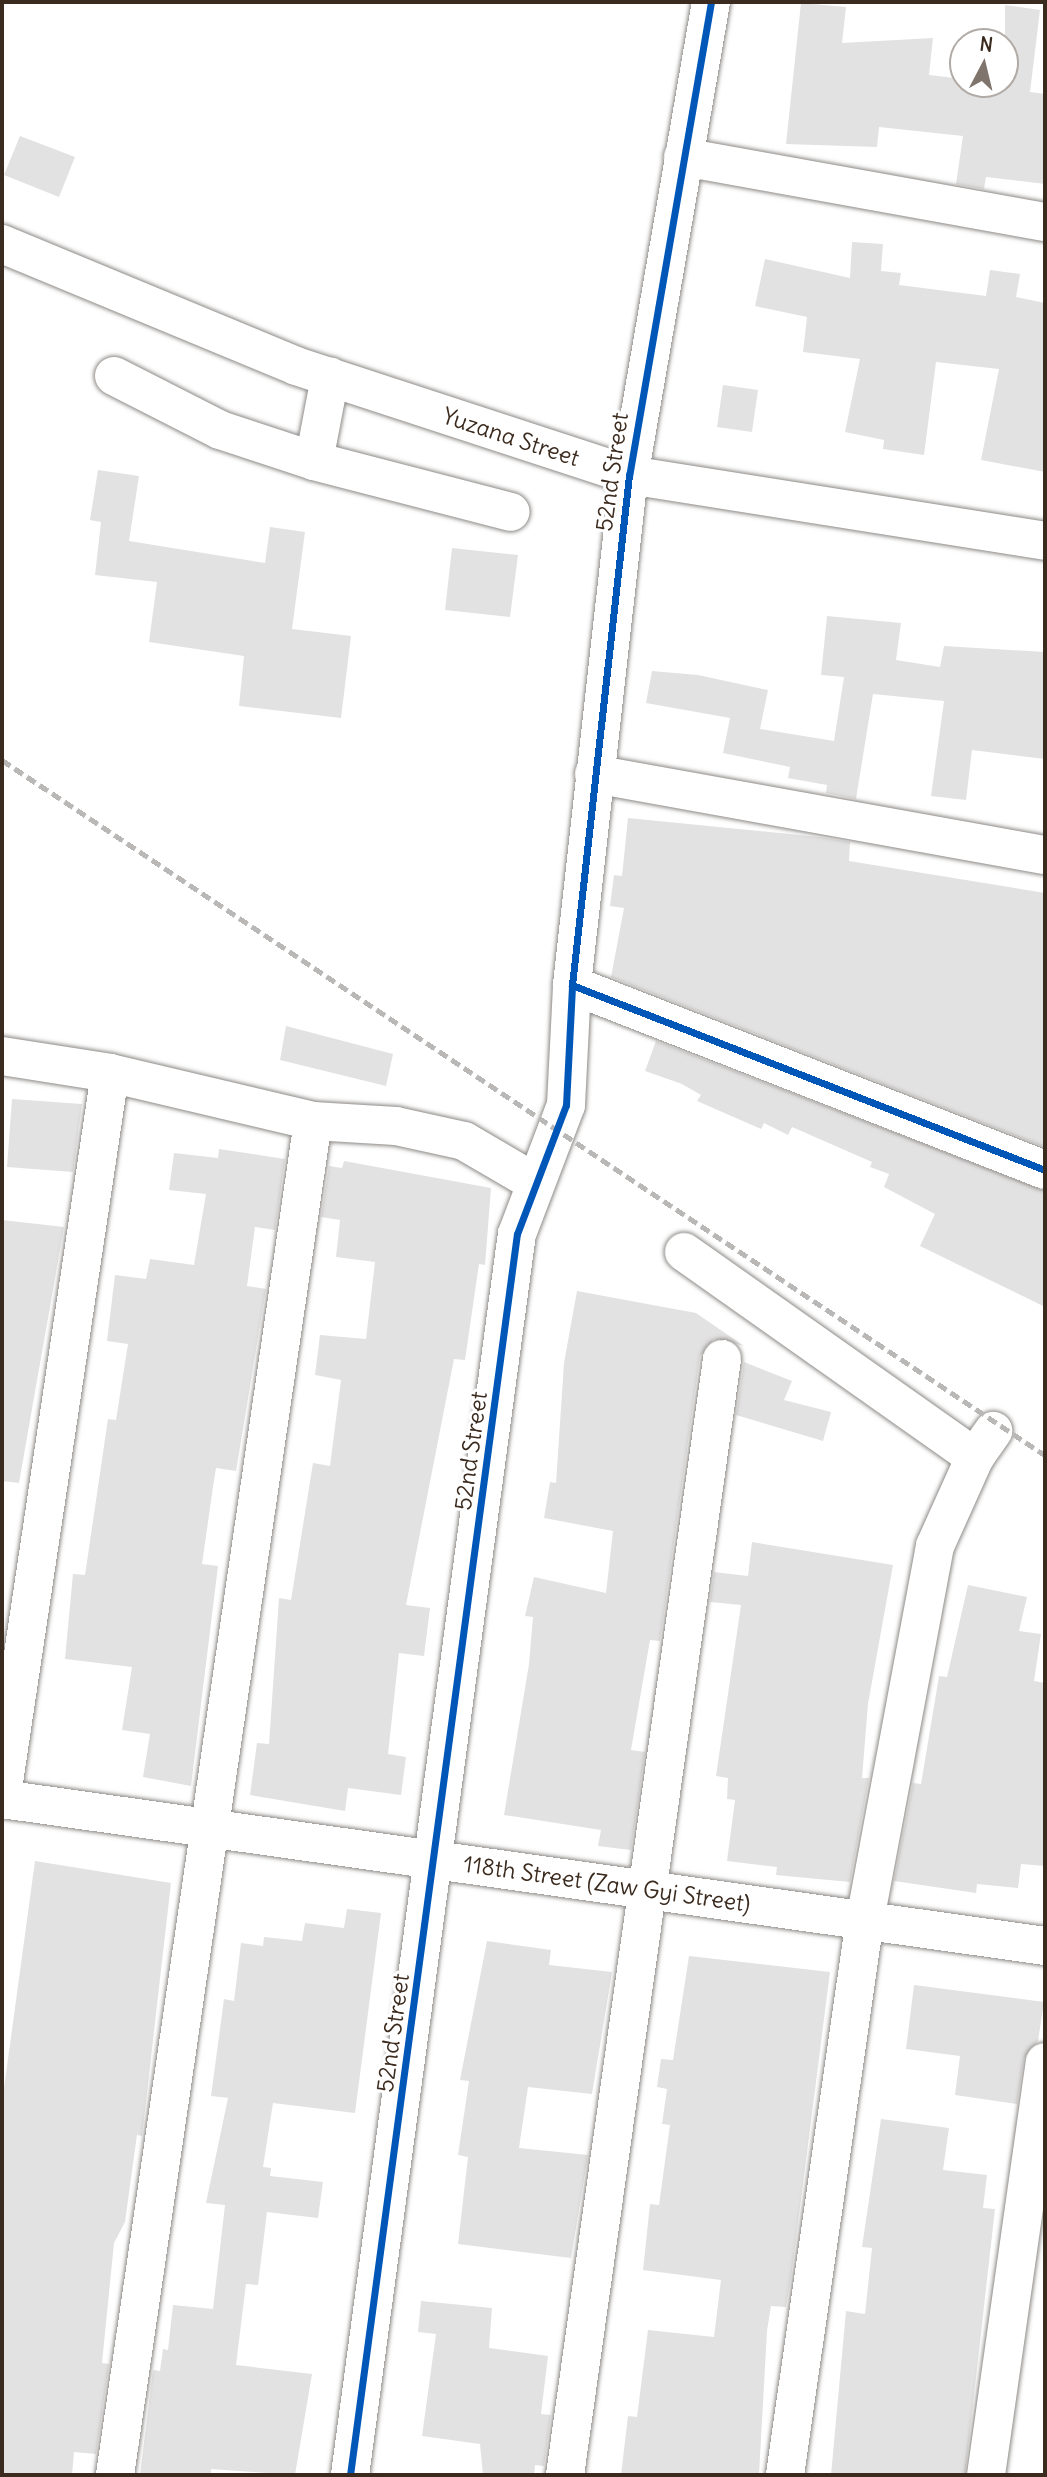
<!DOCTYPE html>
<html>
<head>
<meta charset="utf-8">
<style>
  body { margin:0 }
  #map { position:relative; width:1047px; height:2477px; overflow:hidden; background:#fff; font-family:Delius,sans-serif }
  div>[style] { position:absolute }
  [style*='--x'] { left:calc(var(--x)*1px); top:calc(var(--y)*1px); width:calc(var(--w)*1px); rotate:calc(var(--a)*1deg) }
  .building>* { inset:0; background:#e3e2e2 }
  .roads { filter:drop-shadow(0 0 2px #8e8b88) drop-shadow(0 0 2px #8e8b88) }
  .minor>* { height:38px; margin:-19px; padding:0 19px; transform-origin:19px; border-radius:19px; background:#fff }
  .rail>* { height:5px; margin-top:-2.5px; transform-origin:0; background:repeating-linear-gradient(90deg,#b9b8b6 0 10px,transparent 0 15px) }
  .cycleway>* { height:7px; margin:-3.5px; padding:0 3.5px; transform-origin:3.5px; border-radius:3.5px; background:#0057b8 }
  span { translate:-50% -50%; white-space:nowrap; text-align:center; line-height:1.15; -webkit-text-stroke:6px #fff; paint-order:stroke }
  .street-label { font-size:23px; color:#3b2a1e }
  .frame { position:absolute; inset:0; border:4px solid #3b2a1e; pointer-events:none }
  .north { position:absolute; left:949px; top:28px; width:70px; height:70px; box-sizing:border-box; background:#fff; border:2px solid #b1aaa5; border-radius:50%; rotate:7deg; font-size:19px; font-weight:700; line-height:28px; text-align:center; color:#3b2a1e }
  .north::after { content:''; display:block; margin:auto; width:24px; height:32px; background:#80756d; clip-path:polygon(50% 0,100% 100%,50% 72%,0 100%) }
</style>
</head>
<body>
<div id="map">
  <div class="building">
    <i style="clip-path:polygon(801px 3px,846px 7px,842px 43px,933px 38px,929px 75px,963px 79px,963px 84px,1005px 84px,1005px 5px,1040px 10px,1030px 92px,1045px 94px,1045px 184px,986px 177px,984px 189px,956px 184px,963px 136px,879px 127px,877px 147px,786px 144px)"></i>
    <i style="clip-path:polygon(20px 136px,75px 157px,59px 197px,4px 175px)"></i>
    <i style="clip-path:polygon(852px 242px,883px 244px,881px 271px,901px 273px,899px 285px,986px 296px,990px 270px,1020px 274px,1016px 297px,1045px 303px,1045px 472px,981px 460px,999px 369px,936px 362px,924px 455px,883px 449px,884px 440px,845px 432px,860px 359px,803px 352px,807px 317px,755px 306px,765px 259px,850px 278px)"></i>
    <i style="clip-path:polygon(723px 385px,758px 390px,752px 432px,717px 427px)"></i>
    <i style="clip-path:polygon(98px 470px,139px 476px,129px 541px,265px 563px,270px 527px,305px 532px,292px 629px,351px 636px,341px 718px,239px 706px,244px 656px,149px 642px,157px 582px,95px 575px,101px 522px,90px 520px)"></i>
    <i style="clip-path:polygon(452px 548px,518px 555px,510px 617px,445px 610px)"></i>
    <i style="clip-path:polygon(827px 616px,901px 623px,896px 660px,940px 667px,944px 646px,1045px 652px,1045px 759px,972px 750px,966px 800px,931px 796px,944px 701px,873px 694px,856px 799px,826px 793px,827px 785px,788px 778px,790px 767px,723px 753px,730px 718px,646px 703px,652px 671px,698px 675px,768px 690px,760px 729px,834px 741px,844px 677px,821px 675px)"></i>
    <i style="clip-path:polygon(628px 818px,819px 837px,850px 842px,849px 861px,1045px 893px,1045px 1147px,611px 977px,624px 908px,610px 906px,614px 875px,622px 876px)"></i>
    <i style="clip-path:polygon(286px 1026px,393px 1054px,386px 1086px,280px 1060px)"></i>
    <i style="clip-path:polygon(656px 1041px,1045px 1191px,1045px 1307px,920px 1246px,935px 1214px,884px 1187px,889px 1174px,870px 1167px,872px 1162px,792px 1127px,788px 1135px,764px 1123px,761px 1129px,697px 1101px,701px 1095px,682px 1084px,645px 1071px)"></i>
    <i style="clip-path:polygon(12px 1099px,82px 1104px,73px 1172px,7px 1167px)"></i>
    <i style="clip-path:polygon(219px 1149px,285px 1159px,275px 1230px,255px 1227px,247px 1286px,266px 1289px,236px 1471px,216px 1468px,213px 1487px,202px 1564px,218px 1566px,191px 1786px,143px 1777px,150px 1734px,122px 1730px,132px 1667px,65px 1659px,73px 1574px,85px 1575px,108px 1419px,116px 1420px,128px 1344px,107px 1341px,115px 1275px,146px 1279px,150px 1259px,194px 1265px,206px 1194px,169px 1190px,174px 1153px,218px 1158px)"></i>
    <i style="clip-path:polygon(344px 1161px,491px 1188px,485px 1265px,479px 1264px,465px 1360px,454px 1359px,406px 1605px,430px 1608px,424px 1656px,399px 1653px,388px 1754px,406px 1757px,401px 1795px,348px 1788px,345px 1811px,250px 1795px,257px 1743px,269px 1744px,279px 1598px,291px 1600px,313px 1463px,330px 1466px,341px 1380px,315px 1375px,320px 1335px,366px 1339px,375px 1262px,336px 1257px,340px 1220px,321px 1217px,329px 1166px,342px 1168px)"></i>
    <i style="clip-path:polygon(2px 1220px,64px 1227px,19px 1483px,2px 1481px)"></i>
    <i style="clip-path:polygon(577px 1291px,696px 1313px,744px 1346px,714px 1339px,700px 1356px,660px 1641px,650px 1640px,631px 1750px,645px 1752px,631px 1850px,598px 1846px,601px 1830px,504px 1815px,529px 1664px,533px 1617px,525px 1616px,534px 1577px,606px 1593px,613px 1531px,544px 1518px,550px 1482px,556px 1483px,564px 1363px)"></i>
    <i style="clip-path:polygon(744px 1362px,792px 1381px,784px 1400px,831px 1412px,823px 1441px,736px 1415px)"></i>
    <i style="clip-path:polygon(752px 1542px,893px 1565px,868px 1704px,862px 1778px,869px 1778px,850px 1882px,776px 1875px,777px 1867px,727px 1861px,735px 1800px,727px 1799px,728px 1778px,716px 1776px,741px 1605px,710px 1602px,714px 1572px,748px 1576px)"></i>
    <i style="clip-path:polygon(968px 1585px,1027px 1597px,1019px 1631px,1041px 1634px,1034px 1681px,1045px 1683px,1045px 1866px,1021px 1864px,1018px 1888px,977px 1884px,976px 1893px,894px 1881px,913px 1783px,921px 1784px,939px 1676px,947px 1677px)"></i>
    <i style="clip-path:polygon(35px 1861px,171px 1883px,142px 2136px,137px 2135px,125px 2222px,114px 2243px,102px 2363px,109px 2364px,96px 2454px,74px 2452px,72px 2475px,2px 2475px,2px 2103px)"></i>
    <i style="clip-path:polygon(347px 1909px,381px 1913px,355px 2113px,273px 2103px,263px 2167px,271px 2168px,270px 2176px,323px 2182px,318px 2218px,267px 2212px,258px 2285px,246px 2284px,236px 2365px,312px 2374px,295px 2475px,211px 2469px,211px 2475px,140px 2475px,153px 2370px,160px 2371px,163px 2349px,168px 2350px,173px 2305px,213px 2309px,225px 2205px,206px 2203px,228px 2098px,211px 2096px,224px 1999px,234px 2001px,241px 1943px,263px 1946px,264px 1937px,302px 1941px,305px 1923px,344px 1928px)"></i>
    <i style="clip-path:polygon(487px 1941px,551px 1950px,549px 1965px,612px 1972px,592px 2094px,528px 2087px,519px 2148px,588px 2155px,571px 2258px,458px 2244px,468px 2157px,458px 2155px,469px 2081px,460px 2080px)"></i>
    <i style="clip-path:polygon(689px 1956px,830px 1972px,791px 2278px,786px 2307px,771px 2306px,767px 2331px,759px 2475px,621px 2475px,628px 2416px,637px 2417px,648px 2330px,714px 2337px,721px 2280px,643px 2270px,650px 2204px,659px 2205px,670px 2125px,662px 2124px,667px 2089px,657px 2087px,661px 2059px,673px 2060px)"></i>
    <i style="clip-path:polygon(914px 1985px,1044px 2002px,1038px 2041px,1024px 2058px,1017px 2104px,955px 2095px,960px 2056px,906px 2049px)"></i>
    <i style="clip-path:polygon(881px 2119px,949px 2128px,943px 2170px,987px 2175px,983px 2208px,995px 2209px,965px 2475px,831px 2475px,846px 2311px,865px 2314px,872px 2248px,862px 2247px)"></i>
    <i style="clip-path:polygon(421px 2301px,492px 2308px,489px 2348px,548px 2356px,541px 2414px,551px 2415px,544px 2466px,535px 2465px,534px 2475px,483px 2475px,480px 2444px,422px 2436px,436px 2334px,418px 2332px)"></i>
  </div>
  <div class="roads">
    <div class="minor">
      <i style="--x:711;--y:2;--w:480;--a:99.8"></i>
      <i style="--x:629;--y:475;--w:513;--a:96.38"></i>
      <i style="--x:572;--y:985;--w:508;--a:21.36"></i>
      <i style="--x:683;--y:157;--w:368;--a:10.2"></i>
      <i style="--x:2;--y:244;--w:318;--a:22.5"></i>
      <i style="--x:296;--y:366;--w:350;--a:18.1"></i>
      <i style="--x:629;--y:475;--w:421;--a:9"></i>
      <i style="--x:114;--y:376;--w:119;--a:27"></i>
      <i style="--x:220;--y:430;--w:99;--a:18.3"></i>
      <i style="--x:314;--y:461;--w:86;--a:-79.2"></i>
      <i style="--x:314;--y:461;--w:203;--a:14.5"></i>
      <i style="--x:594;--y:774;--w:458;--a:10.2"></i>
      <i style="--x:2;--y:1056;--w:109;--a:8.9"></i>
      <i style="--x:110;--y:1073;--w:209;--a:13.3"></i>
      <i style="--x:313;--y:1121;--w:83;--a:3.4"></i>
      <i style="--x:396;--y:1126;--w:70;--a:12.4"></i>
      <i style="--x:464;--y:1141;--w:83;--a:30.3"></i>
      <i style="--x:684;--y:1252;--w:356;--a:35.2"></i>
      <i style="--x:975;--y:1457;--w:98;--a:114.2"></i>
      <i style="--x:935;--y:1546;--w:380;--a:100.6"></i>
      <i style="--x:865;--y:1919;--w:562;--a:98.19"></i>
      <i style="--x:975;--y:1457;--w:32;--a:-55"></i>
      <i style="--x:2;--y:1795;--w:730;--a:-81.49"></i>
      <i style="--x:2;--y:1799;--w:1053;--a:8.02"></i>
      <i style="--x:115;--y:2475;--w:1368;--a:-81.68"></i>
      <i style="--x:350;--y:2475;--w:1252;--a:-82.34"></i>
      <i style="--x:517;--y:1234;--w:138;--a:-69.2"></i>
      <i style="--x:566;--y:1105;--w:120;--a:-87.1"></i>
      <i style="--x:565;--y:2475;--w:1127;--a:-81.99"></i>
      <i style="--x:986;--y:2475;--w:417;--a:-81.9"></i>
    </div>
  </div>
  <div class="rail">
    <i style="--x:2;--y:760;--w:1253;--a:33.68"></i>
  </div>
  <div class="cycleway">
    <i style="--x:711;--y:2;--w:480;--a:99.8"></i>
    <i style="--x:629;--y:475;--w:513;--a:96.38"></i>
    <i style="--x:572;--y:985;--w:508;--a:21.36"></i>
    <i style="--x:350;--y:2475;--w:1252;--a:-82.34"></i>
    <i style="--x:517;--y:1234;--w:138;--a:-69.2"></i>
    <i style="--x:566;--y:1105;--w:120;--a:-87.1"></i>
  </div>
  <div class="street-label">
    <span style="left:511px;top:437px;rotate:18deg">Yuzana Street</span>
    <span style="left:612px;top:472px;rotate:-82deg">52nd Street</span>
    <span style="left:471px;top:1451px;rotate:-82deg">52nd Street</span>
    <span style="left:607px;top:1884px;rotate:8deg">118th Street (Zaw Gyi Street)</span>
    <span style="left:393px;top:2033px;rotate:-82deg">52nd Street</span>
  </div>
  <div class="frame"></div>
  <div class="north">N</div>
</div>
</body>
</html>
